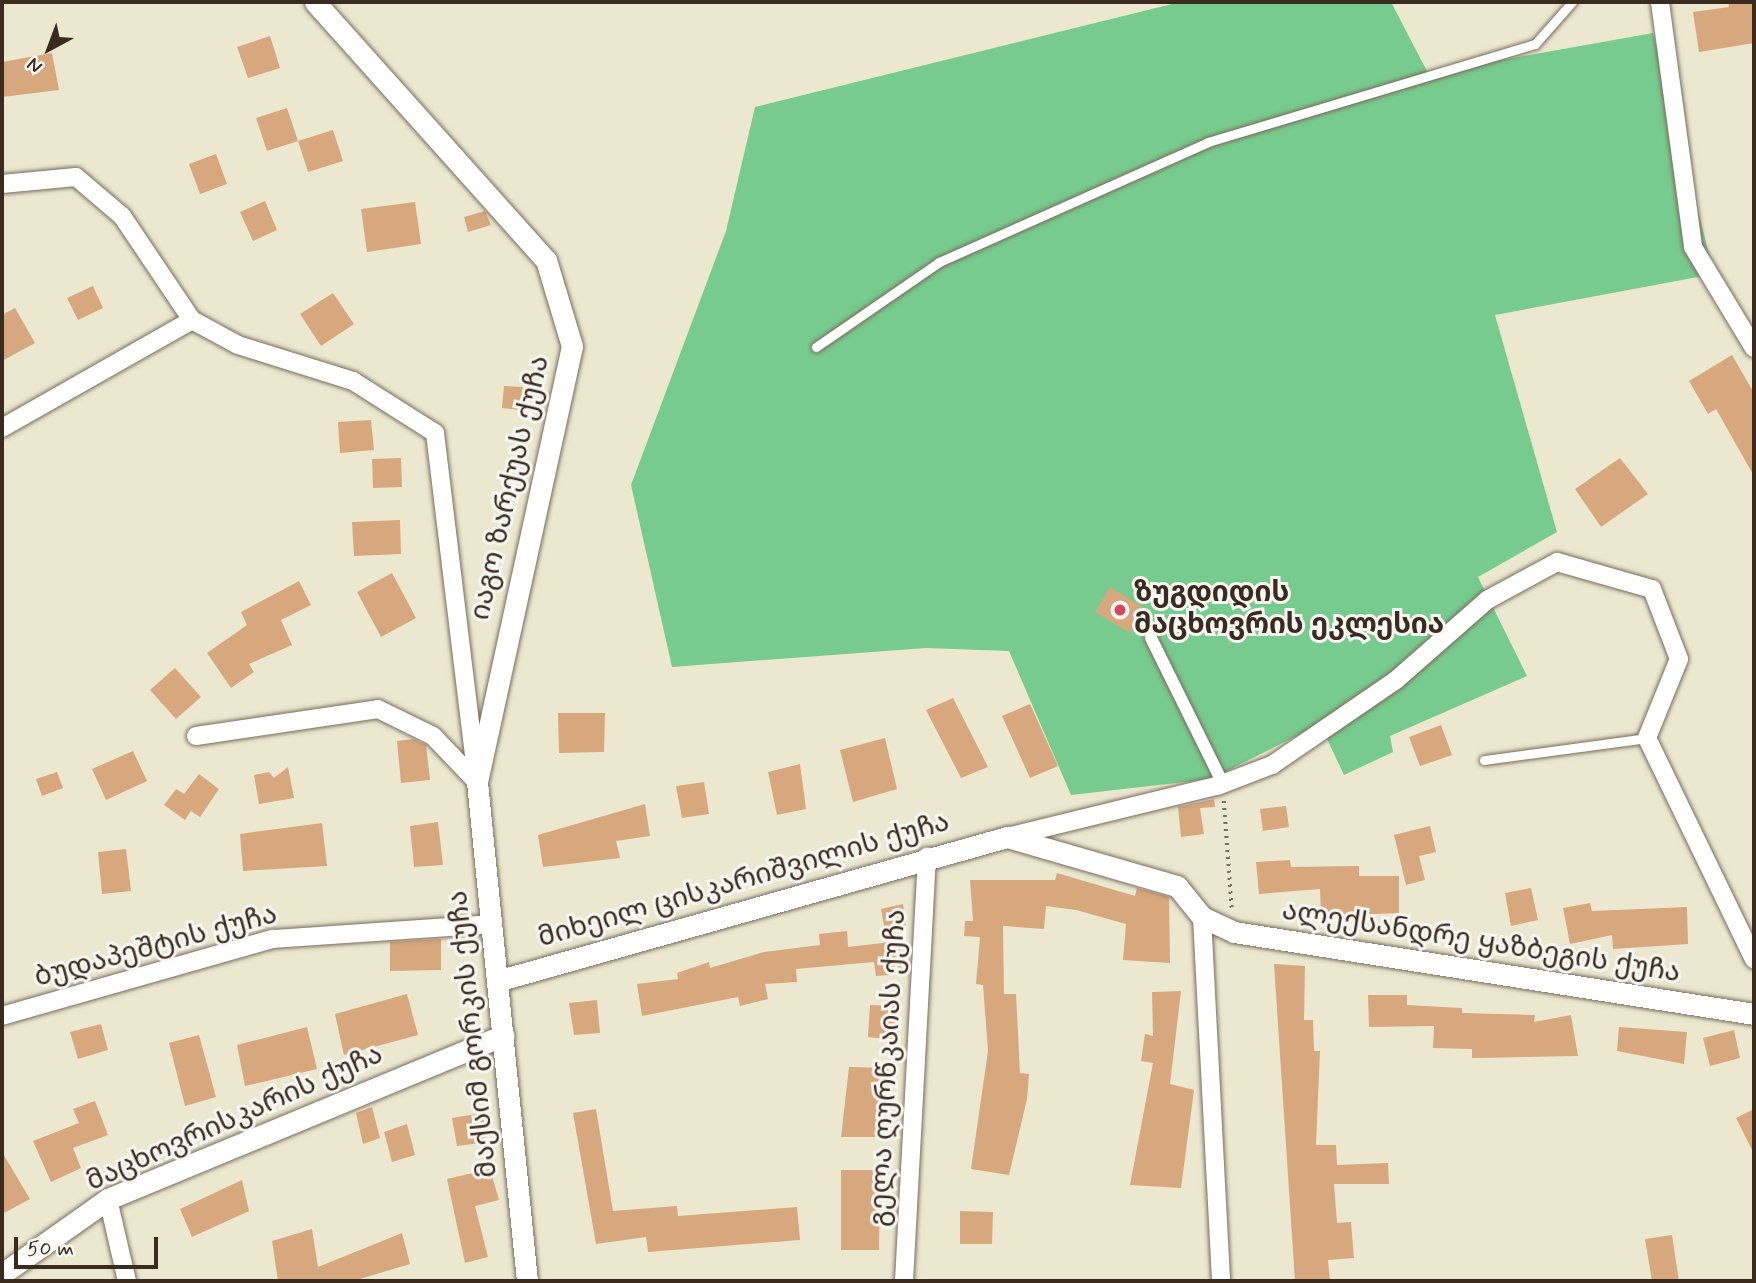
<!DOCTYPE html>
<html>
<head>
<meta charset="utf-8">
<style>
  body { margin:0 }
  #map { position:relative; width:1756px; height:1283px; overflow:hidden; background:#ece8d0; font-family:Mynerve,"Noto Sans Georgian",sans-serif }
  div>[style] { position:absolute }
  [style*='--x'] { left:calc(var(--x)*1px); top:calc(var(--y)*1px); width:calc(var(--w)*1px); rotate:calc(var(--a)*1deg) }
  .green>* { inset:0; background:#78cb8e }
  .building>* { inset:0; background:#d7a77e }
  .path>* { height:3.5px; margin-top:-1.75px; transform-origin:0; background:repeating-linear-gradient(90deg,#796c5c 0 2px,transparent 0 7px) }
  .roads { filter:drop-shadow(0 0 2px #796c5c) drop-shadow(0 0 2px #796c5c) }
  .service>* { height:9px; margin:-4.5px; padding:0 4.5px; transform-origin:4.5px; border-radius:4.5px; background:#fff }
  .pedestrian>* { height:12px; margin:-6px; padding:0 6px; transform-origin:6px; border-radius:6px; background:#fff }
  .minor>* { height:18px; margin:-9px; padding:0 9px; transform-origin:9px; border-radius:9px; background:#fff }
  .tertiary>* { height:21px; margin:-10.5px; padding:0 10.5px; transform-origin:10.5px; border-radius:10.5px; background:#fff }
  .dots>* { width:19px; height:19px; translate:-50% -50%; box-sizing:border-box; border:4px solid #f6f6f2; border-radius:50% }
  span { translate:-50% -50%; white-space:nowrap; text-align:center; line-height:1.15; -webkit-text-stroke:6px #f6f6f2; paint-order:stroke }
  .street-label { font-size:28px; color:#3b2a1e }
  .poi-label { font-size:28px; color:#3b2a1e; font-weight:700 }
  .left { translate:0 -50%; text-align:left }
  .frame { position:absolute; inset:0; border:4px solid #3b2a1e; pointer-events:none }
  .north { position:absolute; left:14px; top:14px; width:70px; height:70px; -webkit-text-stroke:5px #f6f6f2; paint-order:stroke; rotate:221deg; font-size:19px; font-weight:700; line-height:28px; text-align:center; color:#3b2a1e }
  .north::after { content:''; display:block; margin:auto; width:24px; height:32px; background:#3b2a1e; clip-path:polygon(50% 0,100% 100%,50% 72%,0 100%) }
  .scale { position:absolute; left:14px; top:1237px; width:144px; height:32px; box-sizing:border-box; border:4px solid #3b2a1e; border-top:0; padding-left:9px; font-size:21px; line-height:24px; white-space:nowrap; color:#3b2a1e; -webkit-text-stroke:5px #f6f6f2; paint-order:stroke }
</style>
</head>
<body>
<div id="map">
  <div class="green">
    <i style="clip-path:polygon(1180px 2px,1391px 2px,1428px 73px,1653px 33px,1714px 274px,1495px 315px,1557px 532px,1478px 577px,1527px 676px,1390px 736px,1393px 752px,1344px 775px,1320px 724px,1211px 779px,1071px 795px,1009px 651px,926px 648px,672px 667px,631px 485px,726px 231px,755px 107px)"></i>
  </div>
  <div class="building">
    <i style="clip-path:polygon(1728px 2px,1754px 2px,1754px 43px,1699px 52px,1693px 12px,1729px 7px)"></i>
    <i style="clip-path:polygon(270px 36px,280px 68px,248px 78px,237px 47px)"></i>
    <i style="clip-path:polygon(52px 53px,59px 90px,2px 97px,2px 62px)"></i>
    <i style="clip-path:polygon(287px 108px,298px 141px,267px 151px,256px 118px)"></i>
    <i style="clip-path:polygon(333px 130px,343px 161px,308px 172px,298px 141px)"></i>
    <i style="clip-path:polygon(216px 154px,227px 184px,200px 194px,189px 164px)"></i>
    <i style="clip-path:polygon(265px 201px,277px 230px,253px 241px,240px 212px)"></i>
    <i style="clip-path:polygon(415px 202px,421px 244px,367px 252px,361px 209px)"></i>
    <i style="clip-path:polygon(485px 211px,491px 225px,468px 232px,464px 217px)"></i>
    <i style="clip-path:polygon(93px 286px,103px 308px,78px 320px,67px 298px)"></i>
    <i style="clip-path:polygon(333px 293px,354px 324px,321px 346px,300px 314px)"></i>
    <i style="clip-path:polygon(15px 308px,35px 343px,2px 361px,2px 315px)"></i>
    <i style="clip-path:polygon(1732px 355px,1754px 393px,1754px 476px,1716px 409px,1708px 414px,1689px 381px)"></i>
    <i style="clip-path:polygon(504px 386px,523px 387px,521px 410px,502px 408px)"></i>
    <i style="clip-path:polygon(371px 420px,374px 450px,340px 453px,338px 422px)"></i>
    <i style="clip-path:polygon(401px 458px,402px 487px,373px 488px,372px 459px)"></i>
    <i style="clip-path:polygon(1620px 458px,1648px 494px,1601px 527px,1575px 489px)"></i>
    <i style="clip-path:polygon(400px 520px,401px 554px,354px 556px,352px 522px)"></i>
    <i style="clip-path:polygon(392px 573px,416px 618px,381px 637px,357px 592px)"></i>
    <i style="clip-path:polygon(299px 581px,311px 605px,281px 620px,292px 645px,249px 664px,254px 672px,231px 688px,207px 653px,247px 625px,241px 612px)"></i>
    <i style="clip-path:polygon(1110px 587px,1144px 608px,1130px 633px,1095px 612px)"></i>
    <i style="clip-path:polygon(175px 668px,201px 697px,176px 719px,150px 690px)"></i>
    <i style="clip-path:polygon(953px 698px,988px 767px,961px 778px,926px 710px)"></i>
    <i style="clip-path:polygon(1030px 704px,1058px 766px,1030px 778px,1002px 716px)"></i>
    <i style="clip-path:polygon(558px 713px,605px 713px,604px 752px,559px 753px)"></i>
    <i style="clip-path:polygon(1441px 725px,1452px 755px,1420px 766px,1409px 737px)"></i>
    <i style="clip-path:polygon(885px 738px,897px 789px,853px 802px,840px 750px)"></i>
    <i style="clip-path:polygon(413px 739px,426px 745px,430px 780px,401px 783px,397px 741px)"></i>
    <i style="clip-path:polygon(133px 751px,147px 781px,106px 800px,92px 769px)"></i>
    <i style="clip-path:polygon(800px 764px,806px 809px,777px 815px,768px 772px)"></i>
    <i style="clip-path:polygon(288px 767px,294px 798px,259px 804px,254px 775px,269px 772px,274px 778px)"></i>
    <i style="clip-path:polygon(57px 772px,63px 788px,42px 796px,36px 779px)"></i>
    <i style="clip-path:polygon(199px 774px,219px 789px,200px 817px,191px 811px,185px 820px,164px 805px,176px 789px,184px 794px)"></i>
    <i style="clip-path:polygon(704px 782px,709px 814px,682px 818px,676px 786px)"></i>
    <i style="clip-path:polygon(1214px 799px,1215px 807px,1200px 808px,1204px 834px,1181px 837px,1178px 807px)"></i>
    <i style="clip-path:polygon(645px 804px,650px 836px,616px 841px,620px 858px,543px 867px,538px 835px)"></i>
    <i style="clip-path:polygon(1286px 806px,1289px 827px,1263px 831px,1260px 809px)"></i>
    <i style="clip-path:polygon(438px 822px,443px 865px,414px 867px,410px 826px)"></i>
    <i style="clip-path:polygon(322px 823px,327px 866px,243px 871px,240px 834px)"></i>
    <i style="clip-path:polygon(1430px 826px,1436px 852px,1419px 856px,1425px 880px,1406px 885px,1394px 835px)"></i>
    <i style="clip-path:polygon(126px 849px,131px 891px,102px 894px,98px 852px)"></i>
    <i style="clip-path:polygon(1290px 860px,1291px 867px,1359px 866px,1359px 876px,1399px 876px,1399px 913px,1321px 916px,1320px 889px,1259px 894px,1256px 862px)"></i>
    <i style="clip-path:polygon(1057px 873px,1135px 896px,1137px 888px,1169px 897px,1170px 963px,1123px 960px,1126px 924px,1076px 910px,1046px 906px,1044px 929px,1003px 926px,1004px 994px,1016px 994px,1020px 1073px,1029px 1074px,1027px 1099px,1009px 1175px,971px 1169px,988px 1051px,983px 985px,976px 984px,980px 937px,964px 936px,965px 921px,973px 921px,970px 880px,1055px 880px)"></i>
    <i style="clip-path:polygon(1531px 888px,1538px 920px,1511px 926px,1505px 893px)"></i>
    <i style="clip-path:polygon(1590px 903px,1592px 911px,1687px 907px,1688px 944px,1613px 949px,1612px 935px,1570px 944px,1563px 908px)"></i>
    <i style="clip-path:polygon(903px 904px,906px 927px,885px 931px,881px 909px)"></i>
    <i style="clip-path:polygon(847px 931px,848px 947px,899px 941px,902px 974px,876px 976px,874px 962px,796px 969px,797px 982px,765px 984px,768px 999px,740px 1006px,738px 997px,642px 1016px,637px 984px,678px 979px,677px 973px,709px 962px,710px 968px,764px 952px,820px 945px,819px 934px)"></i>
    <i style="clip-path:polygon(441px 939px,441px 970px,390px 971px,390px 942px)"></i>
    <i style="clip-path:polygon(1274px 964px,1305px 966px,1304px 1020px,1313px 1020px,1314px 1051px,1320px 1051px,1316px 1145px,1336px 1145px,1337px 1165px,1388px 1163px,1389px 1184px,1334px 1184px,1337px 1223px,1351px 1222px,1354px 1258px,1328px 1260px,1330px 1281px,1295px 1281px)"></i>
    <i style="clip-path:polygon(1181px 991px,1170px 1084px,1194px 1090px,1181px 1188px,1130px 1185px,1153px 1063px,1141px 1061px,1145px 1034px,1153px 1036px,1152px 992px)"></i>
    <i style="clip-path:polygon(407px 994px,418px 1035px,344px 1055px,335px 1014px)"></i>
    <i style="clip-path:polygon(1368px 995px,1407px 995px,1407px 1005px,1462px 1008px,1462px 1013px,1535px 1015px,1534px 1022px,1571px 1015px,1578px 1056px,1472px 1058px,1472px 1049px,1433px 1048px,1434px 1026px,1369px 1027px)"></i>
    <i style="clip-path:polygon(597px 1000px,600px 1033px,574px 1035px,569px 1003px)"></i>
    <i style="clip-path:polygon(870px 1005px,898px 1006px,895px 1040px,868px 1037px)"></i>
    <i style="clip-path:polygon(101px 1024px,108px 1050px,78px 1059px,70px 1032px)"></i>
    <i style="clip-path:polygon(307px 1027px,317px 1069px,245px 1086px,237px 1045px)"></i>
    <i style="clip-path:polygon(1619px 1027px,1687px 1032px,1684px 1064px,1617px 1051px)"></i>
    <i style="clip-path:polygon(1734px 1030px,1740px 1058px,1710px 1066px,1703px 1038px)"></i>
    <i style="clip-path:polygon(199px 1035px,216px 1097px,185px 1106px,169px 1043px)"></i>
    <i style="clip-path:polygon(849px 1067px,888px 1068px,879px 1137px,841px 1137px)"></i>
    <i style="clip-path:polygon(95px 1101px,108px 1135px,73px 1148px,81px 1168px,51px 1182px,33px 1141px,79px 1123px,73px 1109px)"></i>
    <i style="clip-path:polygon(372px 1107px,380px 1138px,363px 1144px,356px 1113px)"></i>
    <i style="clip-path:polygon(596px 1109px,613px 1211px,677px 1206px,678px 1216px,797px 1207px,800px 1240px,648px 1252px,646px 1237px,596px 1244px,573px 1113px)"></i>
    <i style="clip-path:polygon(1754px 1109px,1754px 1154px,1736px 1118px)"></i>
    <i style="clip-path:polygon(482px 1113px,488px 1142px,457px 1146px,452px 1118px)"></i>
    <i style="clip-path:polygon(407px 1124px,415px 1155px,392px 1162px,384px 1132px)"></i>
    <i style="clip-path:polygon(2px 1152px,30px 1199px,2px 1214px)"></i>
    <i style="clip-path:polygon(490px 1169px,499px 1200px,475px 1206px,488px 1257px,465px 1263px,447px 1179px)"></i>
    <i style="clip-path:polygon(841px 1170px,880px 1170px,879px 1250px,841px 1250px)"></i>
    <i style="clip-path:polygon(242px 1180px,249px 1211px,192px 1237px,180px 1209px)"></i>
    <i style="clip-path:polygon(960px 1211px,993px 1212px,992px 1244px,960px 1244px)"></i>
    <i style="clip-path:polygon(312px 1229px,318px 1267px,402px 1233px,410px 1264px,353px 1281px,278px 1281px,272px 1241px)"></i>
    <i style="clip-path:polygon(1672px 1235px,1679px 1281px,1652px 1281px,1645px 1239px)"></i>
  </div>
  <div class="path">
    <i style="--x:1224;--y:801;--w:108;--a:85.8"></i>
  </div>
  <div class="roads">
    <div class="service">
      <i style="--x:816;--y:347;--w:150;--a:-34.6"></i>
      <i style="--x:939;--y:262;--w:295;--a:-24"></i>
      <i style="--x:1208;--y:142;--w:341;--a:-16.7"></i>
      <i style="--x:1535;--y:44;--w:56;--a:-48.6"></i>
      <i style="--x:1484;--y:760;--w:164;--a:-7.7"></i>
    </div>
    <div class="pedestrian">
      <i style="--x:1151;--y:638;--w:163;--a:63.7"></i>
    </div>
    <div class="minor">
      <i style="--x:1660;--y:2;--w:247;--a:82.3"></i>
      <i style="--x:1693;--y:247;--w:118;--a:58.9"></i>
      <i style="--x:2;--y:184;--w:74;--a:-5.4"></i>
      <i style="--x:76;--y:177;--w:60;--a:40.3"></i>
      <i style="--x:122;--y:216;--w:125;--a:56.1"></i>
      <i style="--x:192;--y:320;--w:52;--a:28.5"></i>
      <i style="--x:238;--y:345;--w:121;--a:17.4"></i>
      <i style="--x:353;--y:381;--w:97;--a:32.4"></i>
      <i style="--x:435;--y:433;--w:340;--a:83.1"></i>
      <i style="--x:2;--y:428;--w:219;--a:-29.6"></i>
      <i style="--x:196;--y:736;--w:184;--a:-8.4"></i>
      <i style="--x:378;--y:709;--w:61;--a:26.1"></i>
      <i style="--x:433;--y:736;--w:64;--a:46.3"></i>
      <i style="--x:1007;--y:837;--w:216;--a:-13.7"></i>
      <i style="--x:1217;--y:786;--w:59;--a:-20.9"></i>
      <i style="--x:1272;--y:765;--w:150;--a:-34.4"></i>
      <i style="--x:1396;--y:680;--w:121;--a:-41.3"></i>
      <i style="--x:1487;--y:600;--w:80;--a:-28.5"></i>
      <i style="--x:1557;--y:562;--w:99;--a:15.9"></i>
      <i style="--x:1652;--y:589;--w:75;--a:68.9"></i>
      <i style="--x:1679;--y:659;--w:85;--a:112.1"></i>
      <i style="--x:1647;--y:738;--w:246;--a:64.2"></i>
      <i style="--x:1202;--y:917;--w:364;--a:87"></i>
      <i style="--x:2;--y:1016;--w:282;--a:-15.9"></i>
      <i style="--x:273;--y:939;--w:219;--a:-3.9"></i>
      <i style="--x:108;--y:1199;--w:84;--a:77"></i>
      <i style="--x:904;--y:1281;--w:425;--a:-86.9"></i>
    </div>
    <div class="tertiary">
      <i style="--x:315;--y:2;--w:346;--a:48.2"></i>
      <i style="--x:546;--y:260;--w:90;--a:73.2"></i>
      <i style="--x:572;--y:346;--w:446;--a:102.3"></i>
      <i style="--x:477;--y:782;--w:501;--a:84.28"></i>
      <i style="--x:497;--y:981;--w:530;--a:-15.77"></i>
      <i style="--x:1007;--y:837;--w:177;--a:16.1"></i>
      <i style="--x:1177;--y:886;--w:40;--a:51"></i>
      <i style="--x:1202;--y:917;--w:35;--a:25"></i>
      <i style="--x:1234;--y:932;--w:526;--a:8.96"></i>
      <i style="--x:2;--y:1274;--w:130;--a:-35.3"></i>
      <i style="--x:108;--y:1199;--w:428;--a:-22.5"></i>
    </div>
  </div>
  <div class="dots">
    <i style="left:1120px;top:610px;background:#d1495b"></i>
  </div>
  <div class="street-label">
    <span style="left:511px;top:488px;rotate:-77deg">იაგო ზარქუას ქუჩა</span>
    <span style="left:744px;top:881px;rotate:-16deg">მიხეილ ცისკარიშვილის ქუჩა</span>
    <span style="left:1481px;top:943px;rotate:9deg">ალექსანდრე ყაზბეგის ქუჩა</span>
    <span style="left:156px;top:947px;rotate:-15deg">ბუდაპეშტის ქუჩა</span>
    <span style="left:474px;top:1034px;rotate:-96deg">მაქსიმ გორკის ქუჩა</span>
    <span style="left:889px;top:1068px;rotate:-87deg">გელა ღურწკაიას ქუჩა</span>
    <span style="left:235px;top:1119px;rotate:-24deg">მაცხოვრისკარის ქუჩა</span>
  </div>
  <div class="poi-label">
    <span class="left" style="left:1134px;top:610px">ზუგდიდის<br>მაცხოვრის ეკლესია</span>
  </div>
  <div class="frame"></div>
  <div class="north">N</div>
  <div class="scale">50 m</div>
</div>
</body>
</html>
